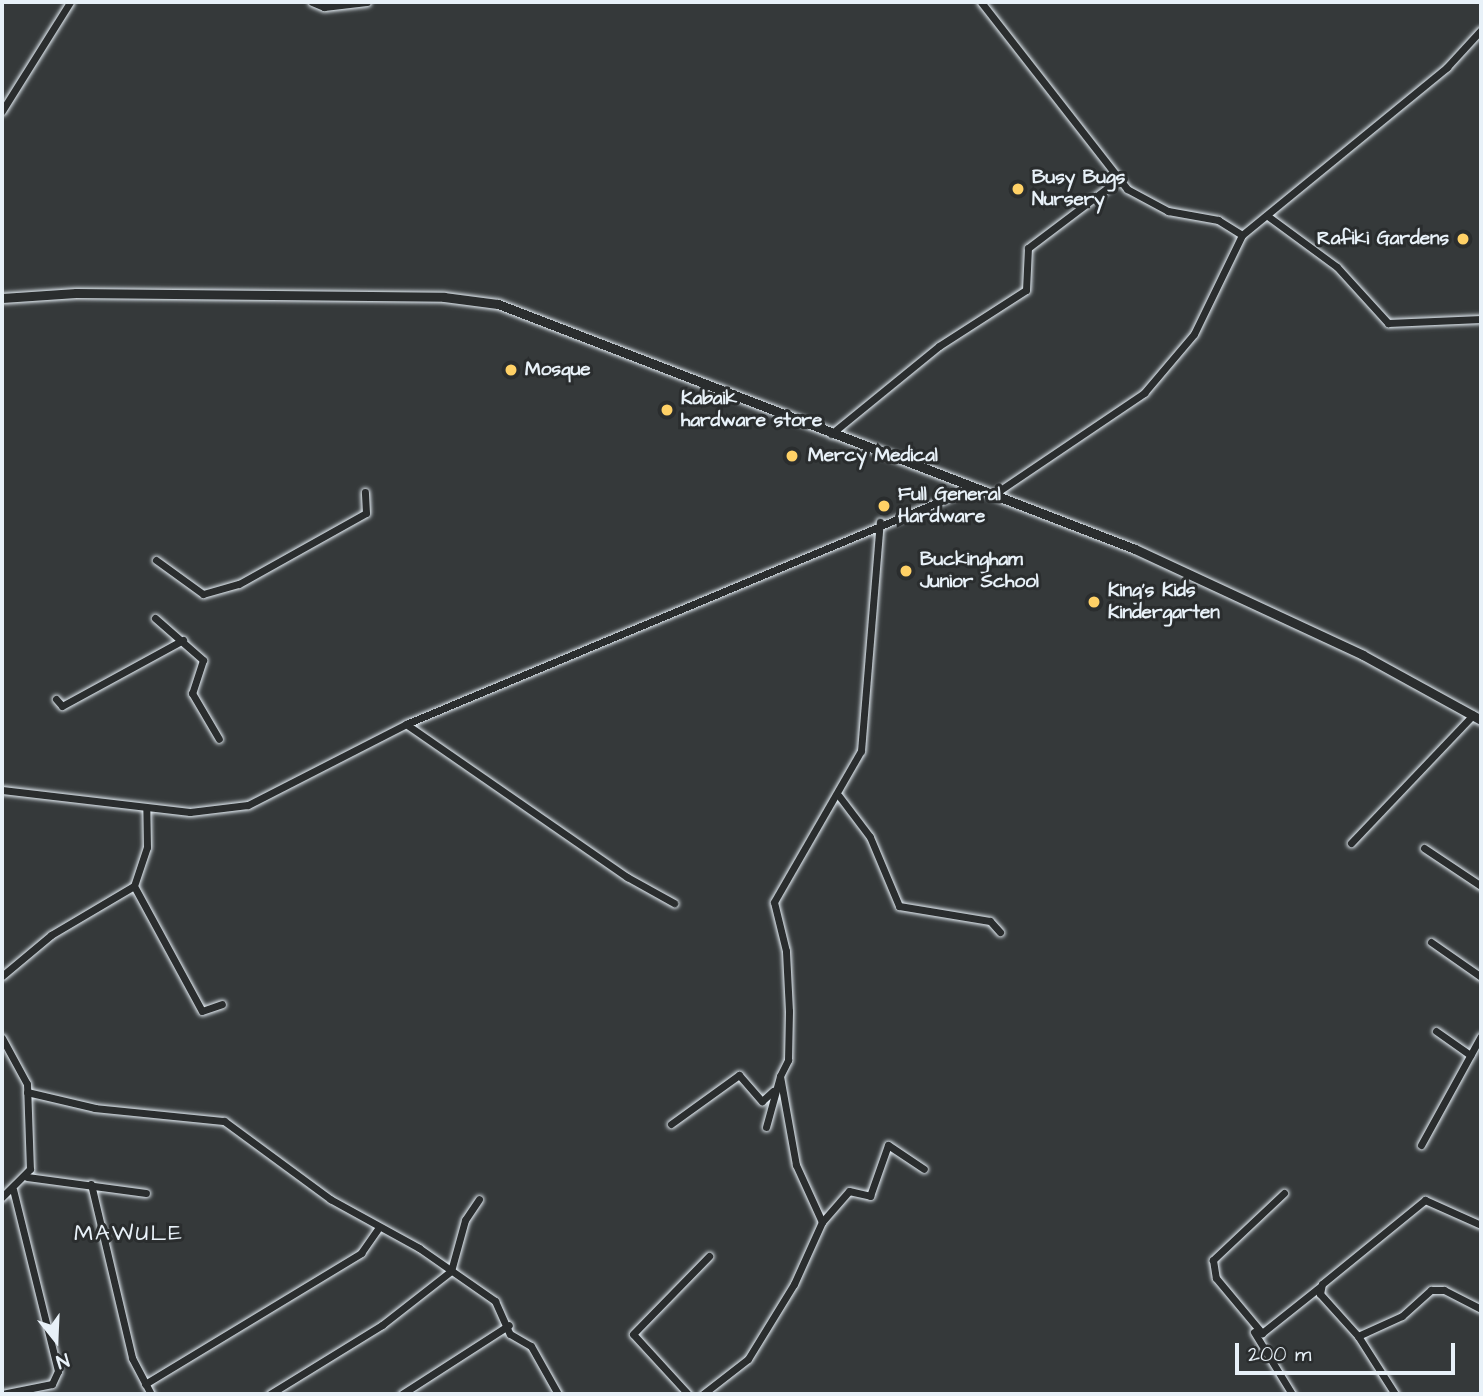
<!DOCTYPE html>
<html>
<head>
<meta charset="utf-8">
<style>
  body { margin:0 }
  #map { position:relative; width:1483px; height:1396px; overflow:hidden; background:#35393a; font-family:"Architects Daughter",sans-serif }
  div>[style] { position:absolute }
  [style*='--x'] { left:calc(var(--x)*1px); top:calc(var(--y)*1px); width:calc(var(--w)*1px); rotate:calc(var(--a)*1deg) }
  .roads { filter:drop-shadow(0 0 2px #e8f1f8) drop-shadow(0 0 2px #e8f1f8) }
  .minor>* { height:7px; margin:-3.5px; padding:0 3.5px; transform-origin:3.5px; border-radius:3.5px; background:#2a2d2e }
  .tertiary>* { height:9px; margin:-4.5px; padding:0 4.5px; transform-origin:4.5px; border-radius:4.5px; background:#2a2d2e }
  .dots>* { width:19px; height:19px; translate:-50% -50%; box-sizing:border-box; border:4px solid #2a2d2e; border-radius:50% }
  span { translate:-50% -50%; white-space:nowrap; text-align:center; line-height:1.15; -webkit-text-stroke:6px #2a2d2e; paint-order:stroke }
  .poi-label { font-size:19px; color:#e8f1f8; font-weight:700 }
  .left { translate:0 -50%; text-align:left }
  .right { translate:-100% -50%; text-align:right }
  .quarter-label { font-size:23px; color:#e8f1f8; letter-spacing:2px }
  .frame { position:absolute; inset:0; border:4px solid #e8f1f8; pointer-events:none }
  .north { position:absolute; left:21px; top:1305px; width:70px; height:70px; -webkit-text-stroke:5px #2a2d2e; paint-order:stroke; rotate:162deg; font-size:19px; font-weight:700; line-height:28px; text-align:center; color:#e8f1f8 }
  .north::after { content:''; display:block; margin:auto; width:24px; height:32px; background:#e8f1f8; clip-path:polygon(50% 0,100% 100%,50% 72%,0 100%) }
  .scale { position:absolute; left:1235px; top:1343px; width:220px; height:32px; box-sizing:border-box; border:4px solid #e8f1f8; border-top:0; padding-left:9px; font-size:21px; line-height:24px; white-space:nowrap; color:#e8f1f8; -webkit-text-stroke:5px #2a2d2e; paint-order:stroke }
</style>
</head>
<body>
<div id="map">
  <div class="roads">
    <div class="minor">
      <i style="--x:312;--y:2;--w:13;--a:23"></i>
      <i style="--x:324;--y:7;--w:43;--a:-6.6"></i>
      <i style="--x:981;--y:2;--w:237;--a:52"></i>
      <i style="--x:1127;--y:189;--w:47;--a:28.2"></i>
      <i style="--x:1168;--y:211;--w:51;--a:10.2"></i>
      <i style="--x:1218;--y:220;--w:28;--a:32"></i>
      <i style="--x:2;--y:111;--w:128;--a:-58"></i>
      <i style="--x:1269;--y:217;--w:84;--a:36.3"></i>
      <i style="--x:1337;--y:267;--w:76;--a:47.7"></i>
      <i style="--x:1388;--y:323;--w:93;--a:-2.5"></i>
      <i style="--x:831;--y:434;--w:139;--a:-39.2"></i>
      <i style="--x:939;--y:346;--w:103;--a:-32.8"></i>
      <i style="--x:1026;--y:290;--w:42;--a:-87.3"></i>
      <i style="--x:1028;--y:248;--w:113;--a:-37.1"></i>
      <i style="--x:996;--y:493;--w:179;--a:-34"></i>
      <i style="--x:1144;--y:393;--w:77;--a:-49.7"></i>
      <i style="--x:1194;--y:334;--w:110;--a:-64.1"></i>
      <i style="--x:1242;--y:235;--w:265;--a:-39.3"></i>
      <i style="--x:1447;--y:67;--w:50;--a:-47.4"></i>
      <i style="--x:156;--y:560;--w:58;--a:35.9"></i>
      <i style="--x:203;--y:594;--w:37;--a:-16"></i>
      <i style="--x:239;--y:584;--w:145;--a:-29.2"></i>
      <i style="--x:366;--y:513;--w:21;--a:-93"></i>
      <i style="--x:155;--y:618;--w:64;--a:41.2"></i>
      <i style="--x:203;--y:660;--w:35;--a:108"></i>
      <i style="--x:192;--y:693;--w:53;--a:59.6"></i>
      <i style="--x:56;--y:699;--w:9;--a:49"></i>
      <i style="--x:62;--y:706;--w:138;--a:-28.6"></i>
      <i style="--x:406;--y:724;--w:269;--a:34.7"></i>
      <i style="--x:627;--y:877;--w:54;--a:29"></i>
      <i style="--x:2;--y:790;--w:189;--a:6.7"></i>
      <i style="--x:190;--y:812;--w:58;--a:-6.9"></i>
      <i style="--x:248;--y:805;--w:178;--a:-27.1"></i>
      <i style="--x:406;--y:724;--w:615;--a:-22.65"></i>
      <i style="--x:839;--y:796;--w:51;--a:52.9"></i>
      <i style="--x:870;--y:837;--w:75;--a:67.2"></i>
      <i style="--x:899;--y:906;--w:92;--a:9.4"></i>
      <i style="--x:990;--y:921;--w:15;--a:48"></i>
      <i style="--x:1351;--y:843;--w:177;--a:-46.4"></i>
      <i style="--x:1424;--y:848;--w:69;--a:33.7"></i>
      <i style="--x:134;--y:886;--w:142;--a:61.5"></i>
      <i style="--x:202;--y:1011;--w:21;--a:-19"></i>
      <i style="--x:1431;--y:942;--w:61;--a:35"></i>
      <i style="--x:2;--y:976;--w:64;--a:-39.9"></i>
      <i style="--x:51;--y:935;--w:96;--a:-30.6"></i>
      <i style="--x:134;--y:886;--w:41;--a:-71.6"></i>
      <i style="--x:147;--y:847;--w:39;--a:-91"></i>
      <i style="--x:1436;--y:1031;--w:42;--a:35.2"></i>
      <i style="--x:2;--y:1038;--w:52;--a:61.5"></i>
      <i style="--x:27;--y:1084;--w:85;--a:88"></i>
      <i style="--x:30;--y:1169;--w:40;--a:135"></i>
      <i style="--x:27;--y:1092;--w:70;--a:13.2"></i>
      <i style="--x:95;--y:1108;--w:130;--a:5.8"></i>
      <i style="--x:224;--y:1121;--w:132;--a:36.3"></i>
      <i style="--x:330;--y:1199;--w:102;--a:28.8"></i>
      <i style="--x:419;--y:1248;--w:93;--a:34.9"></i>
      <i style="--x:495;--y:1301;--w:36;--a:66"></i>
      <i style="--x:510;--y:1334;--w:24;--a:30"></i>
      <i style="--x:531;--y:1346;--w:55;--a:60.6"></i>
      <i style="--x:671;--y:1124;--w:84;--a:-35.8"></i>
      <i style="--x:739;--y:1075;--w:35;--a:49"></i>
      <i style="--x:762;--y:1101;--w:15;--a:-42"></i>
      <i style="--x:766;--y:1127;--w:53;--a:-74.6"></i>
      <i style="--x:1421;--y:1145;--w:124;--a:-61.2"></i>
      <i style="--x:27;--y:1177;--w:120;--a:7.7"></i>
      <i style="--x:91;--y:1184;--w:179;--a:76.7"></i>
      <i style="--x:132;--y:1358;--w:41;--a:62.2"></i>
      <i style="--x:1284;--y:1193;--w:98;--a:136.7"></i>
      <i style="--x:1213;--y:1260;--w:18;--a:81"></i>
      <i style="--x:1216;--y:1278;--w:72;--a:50.1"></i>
      <i style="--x:1262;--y:1333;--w:75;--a:-38.5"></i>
      <i style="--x:822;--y:1222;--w:41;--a:-48.9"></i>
      <i style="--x:849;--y:1191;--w:22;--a:13"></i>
      <i style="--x:870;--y:1196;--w:54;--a:-70.6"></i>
      <i style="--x:888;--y:1145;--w:43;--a:33.7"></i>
      <i style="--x:1254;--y:1332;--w:73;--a:58.5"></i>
      <i style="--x:1358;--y:1336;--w:48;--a:-24.4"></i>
      <i style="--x:1402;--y:1316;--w:39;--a:-42"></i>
      <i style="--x:1431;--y:1290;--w:13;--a:0"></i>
      <i style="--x:1444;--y:1290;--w:42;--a:27.2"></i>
      <i style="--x:145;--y:1384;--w:253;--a:-31.2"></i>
      <i style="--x:361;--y:1253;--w:28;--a:-55"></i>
      <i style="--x:2;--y:1394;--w:51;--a:-11.3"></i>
      <i style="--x:52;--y:1384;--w:14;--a:-65"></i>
      <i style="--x:58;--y:1371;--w:187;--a:-103.9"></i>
      <i style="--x:270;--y:1394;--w:132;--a:-31.6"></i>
      <i style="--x:382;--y:1325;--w:88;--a:-38"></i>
      <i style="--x:451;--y:1271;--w:53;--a:-74.6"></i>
      <i style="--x:465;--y:1220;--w:25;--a:-56"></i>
      <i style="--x:402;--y:1394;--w:127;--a:-32.8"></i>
      <i style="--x:688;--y:1394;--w:81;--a:-132.5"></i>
      <i style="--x:633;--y:1334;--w:109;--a:-45.7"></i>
      <i style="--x:703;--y:1394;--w:57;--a:-37.9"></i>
      <i style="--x:748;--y:1359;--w:88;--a:-58.5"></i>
      <i style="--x:794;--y:1284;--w:68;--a:-65.7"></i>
      <i style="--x:822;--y:1222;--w:63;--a:-114.5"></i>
      <i style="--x:796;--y:1165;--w:90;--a:-100.2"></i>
      <i style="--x:780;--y:1076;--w:18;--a:-63"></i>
      <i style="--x:788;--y:1060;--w:49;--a:-88.8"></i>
      <i style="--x:789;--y:1011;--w:60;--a:-92.9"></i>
      <i style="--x:786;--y:951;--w:50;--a:-103.8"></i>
      <i style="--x:774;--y:902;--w:174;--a:-60.1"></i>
      <i style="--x:861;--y:751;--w:230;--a:-85.3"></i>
      <i style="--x:1395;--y:1394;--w:69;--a:-122.5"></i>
      <i style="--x:1358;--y:1336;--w:57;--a:-132.1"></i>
      <i style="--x:1320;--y:1294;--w:10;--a:-79"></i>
      <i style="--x:1322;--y:1284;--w:133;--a:-39.2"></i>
      <i style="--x:1425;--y:1200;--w:61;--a:24.1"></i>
    </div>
    <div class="tertiary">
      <i style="--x:2;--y:298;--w:74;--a:-3.9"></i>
      <i style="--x:76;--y:293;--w:368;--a:0.6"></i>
      <i style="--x:444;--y:297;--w:54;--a:7.4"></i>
      <i style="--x:498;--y:304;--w:682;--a:21.04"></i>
      <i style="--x:1135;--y:549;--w:251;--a:24.9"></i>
      <i style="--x:1363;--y:655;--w:135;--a:28.8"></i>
    </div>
  </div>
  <div class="dots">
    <i style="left:1018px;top:189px;background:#ffd166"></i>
    <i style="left:1463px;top:239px;background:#ffd166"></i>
    <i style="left:511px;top:370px;background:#ffd166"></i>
    <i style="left:667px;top:410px;background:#ffd166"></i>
    <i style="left:792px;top:456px;background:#ffd166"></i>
    <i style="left:884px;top:506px;background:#ffd166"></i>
    <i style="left:906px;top:571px;background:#ffd166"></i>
    <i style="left:1094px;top:602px;background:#ffd166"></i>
  </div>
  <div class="poi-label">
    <span class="left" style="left:1032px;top:189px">Busy Bugs<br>Nursery</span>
    <span class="right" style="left:1449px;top:239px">Rafiki Gardens</span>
    <span class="left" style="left:525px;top:370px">Mosque</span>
    <span class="left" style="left:681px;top:410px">Kabaik<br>hardware store</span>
    <span class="left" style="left:808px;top:456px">Mercy Medical</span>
    <span class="left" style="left:898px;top:506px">Full General<br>Hardware</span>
    <span class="left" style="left:920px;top:571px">Buckingham<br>Junior School</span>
    <span class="left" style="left:1108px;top:602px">King's Kids<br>Kindergarten</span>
  </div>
  <div class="quarter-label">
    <span style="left:129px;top:1233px">MAWULE</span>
  </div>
  <div class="frame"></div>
  <div class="north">N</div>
  <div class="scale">200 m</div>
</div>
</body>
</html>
